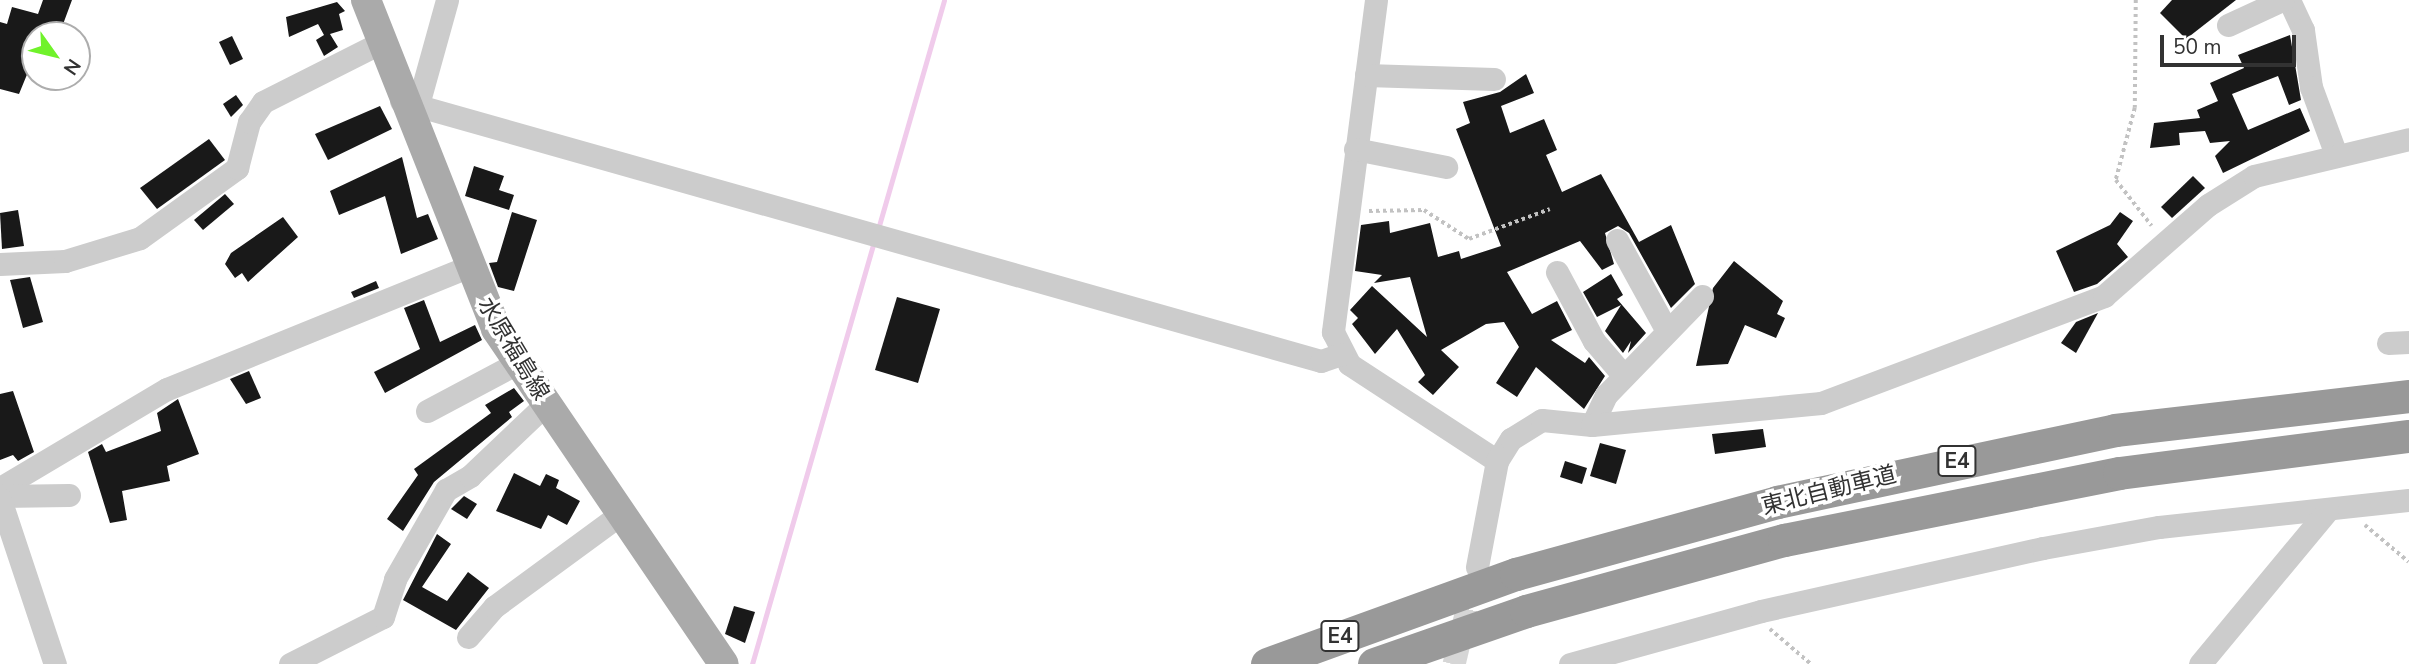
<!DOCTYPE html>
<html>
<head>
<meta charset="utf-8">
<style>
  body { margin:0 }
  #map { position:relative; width:2409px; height:664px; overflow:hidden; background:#fff; font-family:"Nunito Sans","Noto Sans JP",sans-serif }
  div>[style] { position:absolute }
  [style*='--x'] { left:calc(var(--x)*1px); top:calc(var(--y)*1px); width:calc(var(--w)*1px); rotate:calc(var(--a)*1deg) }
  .stream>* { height:5px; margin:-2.5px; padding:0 2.5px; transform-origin:2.5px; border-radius:2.5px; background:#f0cbeb }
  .building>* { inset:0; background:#191919 }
  .minor-tunnel>* { height:23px; margin-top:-11.5px; transform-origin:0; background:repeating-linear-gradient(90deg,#d6d6d6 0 23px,transparent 0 34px) }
  .path>* { height:3.5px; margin-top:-1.75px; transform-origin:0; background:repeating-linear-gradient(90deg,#c2c2c2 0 3.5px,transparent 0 7px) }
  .minor>* { height:23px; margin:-11.5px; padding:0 11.5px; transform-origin:11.5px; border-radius:11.5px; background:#ccc }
  .major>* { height:30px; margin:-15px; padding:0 15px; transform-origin:15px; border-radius:15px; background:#aaa }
  .highway>* { height:33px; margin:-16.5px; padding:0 16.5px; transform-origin:16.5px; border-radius:16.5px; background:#999 }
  span { translate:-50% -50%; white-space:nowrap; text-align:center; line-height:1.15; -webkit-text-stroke:7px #fff; paint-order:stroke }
  .shield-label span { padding:2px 5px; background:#fff; border:2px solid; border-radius:5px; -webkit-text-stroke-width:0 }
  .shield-label { font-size:21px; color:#323232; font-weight:700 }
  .street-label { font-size:23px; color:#323232 }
  .north { position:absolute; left:21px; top:21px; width:70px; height:70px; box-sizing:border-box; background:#fff; border:2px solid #adadad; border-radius:50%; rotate:124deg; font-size:19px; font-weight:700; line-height:28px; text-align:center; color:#323232 }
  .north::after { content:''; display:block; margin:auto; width:24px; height:32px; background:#70f22b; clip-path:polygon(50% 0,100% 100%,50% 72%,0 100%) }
  .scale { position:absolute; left:2160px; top:35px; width:136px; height:32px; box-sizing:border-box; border:4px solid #323232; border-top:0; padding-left:9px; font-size:21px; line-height:24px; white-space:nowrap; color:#323232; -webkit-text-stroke:5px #fff; paint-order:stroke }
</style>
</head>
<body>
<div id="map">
  <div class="stream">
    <i style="--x:878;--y:229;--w:238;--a:-73.9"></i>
    <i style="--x:752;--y:664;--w:439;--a:-73.9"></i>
  </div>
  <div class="building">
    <i style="clip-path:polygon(43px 0,72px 0,62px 27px,49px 23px,46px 35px,35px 35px,35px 55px,19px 94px,0 89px,0 22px,7px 24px,12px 7px,38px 14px)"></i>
    <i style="clip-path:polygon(2172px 0,2236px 0,2186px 39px,2160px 13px)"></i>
    <i style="clip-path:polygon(337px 2px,345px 11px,339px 14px,343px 30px,330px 34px,338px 47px,324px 56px,316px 40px,324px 35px,318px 24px,289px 37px,286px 17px)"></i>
    <i style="clip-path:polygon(2290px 35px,2301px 100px,2289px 105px,2278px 76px,2232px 94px,2248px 130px,2300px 108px,2310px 131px,2223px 173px,2215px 156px,2230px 141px,2210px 143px,2205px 131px,2179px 133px,2180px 145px,2150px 148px,2154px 123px,2200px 118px,2197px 110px,2218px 101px,2210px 83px,2244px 68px,2238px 55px)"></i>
    <i style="clip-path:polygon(232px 36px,243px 59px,230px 65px,219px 42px)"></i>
    <i style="clip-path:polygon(1526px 74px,1534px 93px,1501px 106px,1510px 133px,1544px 119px,1557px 150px,1546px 155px,1562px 192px,1601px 174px,1639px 242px,1671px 225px,1695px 284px,1671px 308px,1629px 233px,1618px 226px,1605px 233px,1614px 264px,1602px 270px,1580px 241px,1507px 272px,1532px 314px,1557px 301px,1572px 330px,1551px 340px,1585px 363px,1589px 357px,1605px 376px,1584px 409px,1536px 367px,1517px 397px,1496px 383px,1519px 347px,1504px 322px,1486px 324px,1441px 350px,1459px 367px,1433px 395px,1418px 382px,1425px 375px,1397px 329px,1375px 354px,1352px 324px,1358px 318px,1350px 310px,1372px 286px,1427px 337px,1410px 277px,1374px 283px,1382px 275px,1355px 271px,1361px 225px,1389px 221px,1390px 233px,1430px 223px,1438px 257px,1459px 251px,1461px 259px,1501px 246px,1456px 129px,1470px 123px,1463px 102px,1500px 92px)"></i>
    <i style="clip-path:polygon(236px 95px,243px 105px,231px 117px,223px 104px)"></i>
    <i style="clip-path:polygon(380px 106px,392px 129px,328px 160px,315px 134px)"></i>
    <i style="clip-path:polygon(209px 139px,225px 160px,157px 209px,140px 188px)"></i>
    <i style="clip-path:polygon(402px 157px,417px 218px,428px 214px,438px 239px,401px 254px,385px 196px,339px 215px,330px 191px)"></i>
    <i style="clip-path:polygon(474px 166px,504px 176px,499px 190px,514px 195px,509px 210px,465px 196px)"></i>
    <i style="clip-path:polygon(2193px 176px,2205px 188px,2172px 218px,2161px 207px)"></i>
    <i style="clip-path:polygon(225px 194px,234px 204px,203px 230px,194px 220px)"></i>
    <i style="clip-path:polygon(18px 210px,24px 246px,2px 249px,0 213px)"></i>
    <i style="clip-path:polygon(512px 212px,537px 220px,514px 291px,498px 287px,489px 263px,497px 262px)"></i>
    <i style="clip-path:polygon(2120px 212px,2133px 221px,2117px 244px,2128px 257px,2097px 284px,2074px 292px,2056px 251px,2110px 225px)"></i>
    <i style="clip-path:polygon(283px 217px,298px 237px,248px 282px,242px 273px,235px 278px,225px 264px,231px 253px)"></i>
    <i style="clip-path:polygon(1734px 261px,1783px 301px,1777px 314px,1785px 318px,1776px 338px,1745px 325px,1728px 364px,1696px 366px,1713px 288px)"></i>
    <i style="clip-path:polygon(1611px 274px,1623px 295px,1617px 299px,1646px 333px,1628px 353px,1631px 341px,1623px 353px,1605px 331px,1621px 305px,1597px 317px,1583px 292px)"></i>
    <i style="clip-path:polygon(30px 277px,43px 322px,23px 328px,10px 280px)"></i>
    <i style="clip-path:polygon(376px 281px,379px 288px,354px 298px,351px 292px)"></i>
    <i style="clip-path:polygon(897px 297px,940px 309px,918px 383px,875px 370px)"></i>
    <i style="clip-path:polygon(424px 300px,440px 342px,475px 325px,482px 340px,385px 393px,374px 372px,420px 349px,404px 308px)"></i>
    <i style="clip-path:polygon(2098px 313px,2076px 353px,2061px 343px,2076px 322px)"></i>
    <i style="clip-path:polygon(249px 371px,261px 398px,246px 404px,230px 379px)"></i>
    <i style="clip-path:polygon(514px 388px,524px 401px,509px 412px,512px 417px,434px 482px,403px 531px,387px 519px,418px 475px,414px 469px,491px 413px,485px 405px)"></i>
    <i style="clip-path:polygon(13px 391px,34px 452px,18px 461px,13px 455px,0 460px,0 394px)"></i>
    <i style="clip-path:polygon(178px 399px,199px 454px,167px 466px,170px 481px,122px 491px,127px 520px,110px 523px,88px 452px,102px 444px,106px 452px,161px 431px,157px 413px)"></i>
    <i style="clip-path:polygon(1763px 429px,1766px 447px,1715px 454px,1712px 434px)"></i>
    <i style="clip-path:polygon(1600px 443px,1626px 450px,1616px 484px,1590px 476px)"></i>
    <i style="clip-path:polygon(1565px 461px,1587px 468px,1582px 484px,1560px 477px)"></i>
    <i style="clip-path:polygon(514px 473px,540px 486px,546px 474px,559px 480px,556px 488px,580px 501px,567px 525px,548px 515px,541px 529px,496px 511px)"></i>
    <i style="clip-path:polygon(464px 496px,477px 504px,467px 519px,451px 509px)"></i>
    <i style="clip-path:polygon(437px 534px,451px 544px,422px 587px,447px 601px,468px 572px,489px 588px,456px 630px,403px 600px)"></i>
    <i style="clip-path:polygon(734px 606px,755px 612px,745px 643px,725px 634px)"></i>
  </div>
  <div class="minor-tunnel">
    <i style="--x:1454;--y:664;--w:86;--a:-76.6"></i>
  </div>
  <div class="path">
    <i style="--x:2136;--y:0;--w:108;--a:90.5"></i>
    <i style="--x:2135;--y:108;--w:74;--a:104.8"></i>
    <i style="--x:2116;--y:180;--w:58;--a:52"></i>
    <i style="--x:1369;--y:211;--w:55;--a:-1"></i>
    <i style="--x:1424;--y:210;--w:54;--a:32.8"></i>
    <i style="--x:1469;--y:239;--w:86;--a:-20.3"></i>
    <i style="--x:2365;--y:525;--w:57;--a:40.1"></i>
    <i style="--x:1770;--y:629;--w:54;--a:40.5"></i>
  </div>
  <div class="minor">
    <i style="--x:1376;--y:0;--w:335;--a:97.4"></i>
    <i style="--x:1333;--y:332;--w:36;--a:63"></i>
    <i style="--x:1349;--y:364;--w:177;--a:33.2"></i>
    <i style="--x:1497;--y:461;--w:108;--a:100.7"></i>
    <i style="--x:2289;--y:0;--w:33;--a:65"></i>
    <i style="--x:2303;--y:30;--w:58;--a:82"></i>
    <i style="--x:2311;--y:87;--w:69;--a:69.7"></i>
    <i style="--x:2228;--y:25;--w:60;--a:-24.8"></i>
    <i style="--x:1366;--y:75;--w:128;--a:1.8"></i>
    <i style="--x:401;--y:101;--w:956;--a:15.78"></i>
    <i style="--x:1321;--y:361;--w:21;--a:-19"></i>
    <i style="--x:419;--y:101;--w:105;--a:-74.5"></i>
    <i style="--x:1355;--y:149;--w:93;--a:11.2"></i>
    <i style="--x:1617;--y:240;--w:104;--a:61.2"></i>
    <i style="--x:0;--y:264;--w:65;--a:-2.6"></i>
    <i style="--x:65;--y:261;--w:78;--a:-17"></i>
    <i style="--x:140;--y:238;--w:120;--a:-35.8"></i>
    <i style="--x:237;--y:168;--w:48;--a:-75.4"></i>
    <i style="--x:249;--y:122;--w:24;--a:-55"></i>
    <i style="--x:263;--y:102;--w:131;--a:-26.8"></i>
    <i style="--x:1557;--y:272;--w:78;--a:61.8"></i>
    <i style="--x:1594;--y:341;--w:46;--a:49.4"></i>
    <i style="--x:2388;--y:343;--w:21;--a:-3"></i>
    <i style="--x:427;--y:411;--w:104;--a:-28"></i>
    <i style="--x:1592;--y:425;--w:33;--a:-65"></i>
    <i style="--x:1606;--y:395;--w:138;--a:-45.9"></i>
    <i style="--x:1497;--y:461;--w:26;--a:-58"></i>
    <i style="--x:1511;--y:439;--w:36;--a:-32"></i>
    <i style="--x:1542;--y:420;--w:50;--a:5.7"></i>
    <i style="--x:1592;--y:425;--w:230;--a:-5.5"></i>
    <i style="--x:1821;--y:403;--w:303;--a:-20.7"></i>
    <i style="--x:2104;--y:296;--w:138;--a:-41.2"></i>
    <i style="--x:2208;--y:205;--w:54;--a:-32.2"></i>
    <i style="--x:2254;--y:176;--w:159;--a:-13.4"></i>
    <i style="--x:0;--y:488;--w:194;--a:-30.7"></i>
    <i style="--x:167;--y:389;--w:324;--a:-22.1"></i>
    <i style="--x:0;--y:496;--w:69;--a:-0.8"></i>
    <i style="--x:0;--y:499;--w:174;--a:71.6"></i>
    <i style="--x:468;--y:637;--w:40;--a:-49"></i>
    <i style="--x:494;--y:607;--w:159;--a:-36.3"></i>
    <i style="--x:290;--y:664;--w:104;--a:-26.8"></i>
    <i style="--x:383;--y:617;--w:40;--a:-72"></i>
    <i style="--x:395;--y:579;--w:103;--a:-60.2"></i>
    <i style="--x:446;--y:490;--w:28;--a:-30"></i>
    <i style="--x:470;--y:476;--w:105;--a:-43.5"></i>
    <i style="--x:1570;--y:664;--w:198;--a:-15.5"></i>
    <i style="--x:1761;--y:611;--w:289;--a:-12.6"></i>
    <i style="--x:2043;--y:548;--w:118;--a:-10.3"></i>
    <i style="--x:2159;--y:527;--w:251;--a:-6.2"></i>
    <i style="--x:2200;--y:664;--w:199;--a:-50.3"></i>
  </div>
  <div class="major">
    <i style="--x:366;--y:0;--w:354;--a:68.4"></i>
    <i style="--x:496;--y:329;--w:405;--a:55.8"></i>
  </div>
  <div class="highway">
    <i style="--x:1267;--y:664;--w:265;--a:-19.9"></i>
    <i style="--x:1516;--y:574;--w:271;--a:-15.4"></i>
    <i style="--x:1777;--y:502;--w:346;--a:-12"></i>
    <i style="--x:2115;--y:430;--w:296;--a:-6.6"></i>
    <i style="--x:1374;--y:664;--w:161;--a:-19.2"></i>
    <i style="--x:1526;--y:611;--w:268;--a:-15.4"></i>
    <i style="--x:1784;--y:540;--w:342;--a:-11.3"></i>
    <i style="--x:2119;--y:473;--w:292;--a:-7.3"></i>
  </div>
  <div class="shield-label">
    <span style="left:1957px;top:461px">E4</span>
    <span style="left:1340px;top:636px">E4</span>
  </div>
  <div class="street-label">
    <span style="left:513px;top:349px;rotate:59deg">水原福島線</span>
    <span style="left:1829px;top:491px;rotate:-14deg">東北自動車道</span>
  </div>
  <div class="north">N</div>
  <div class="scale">50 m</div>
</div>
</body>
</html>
